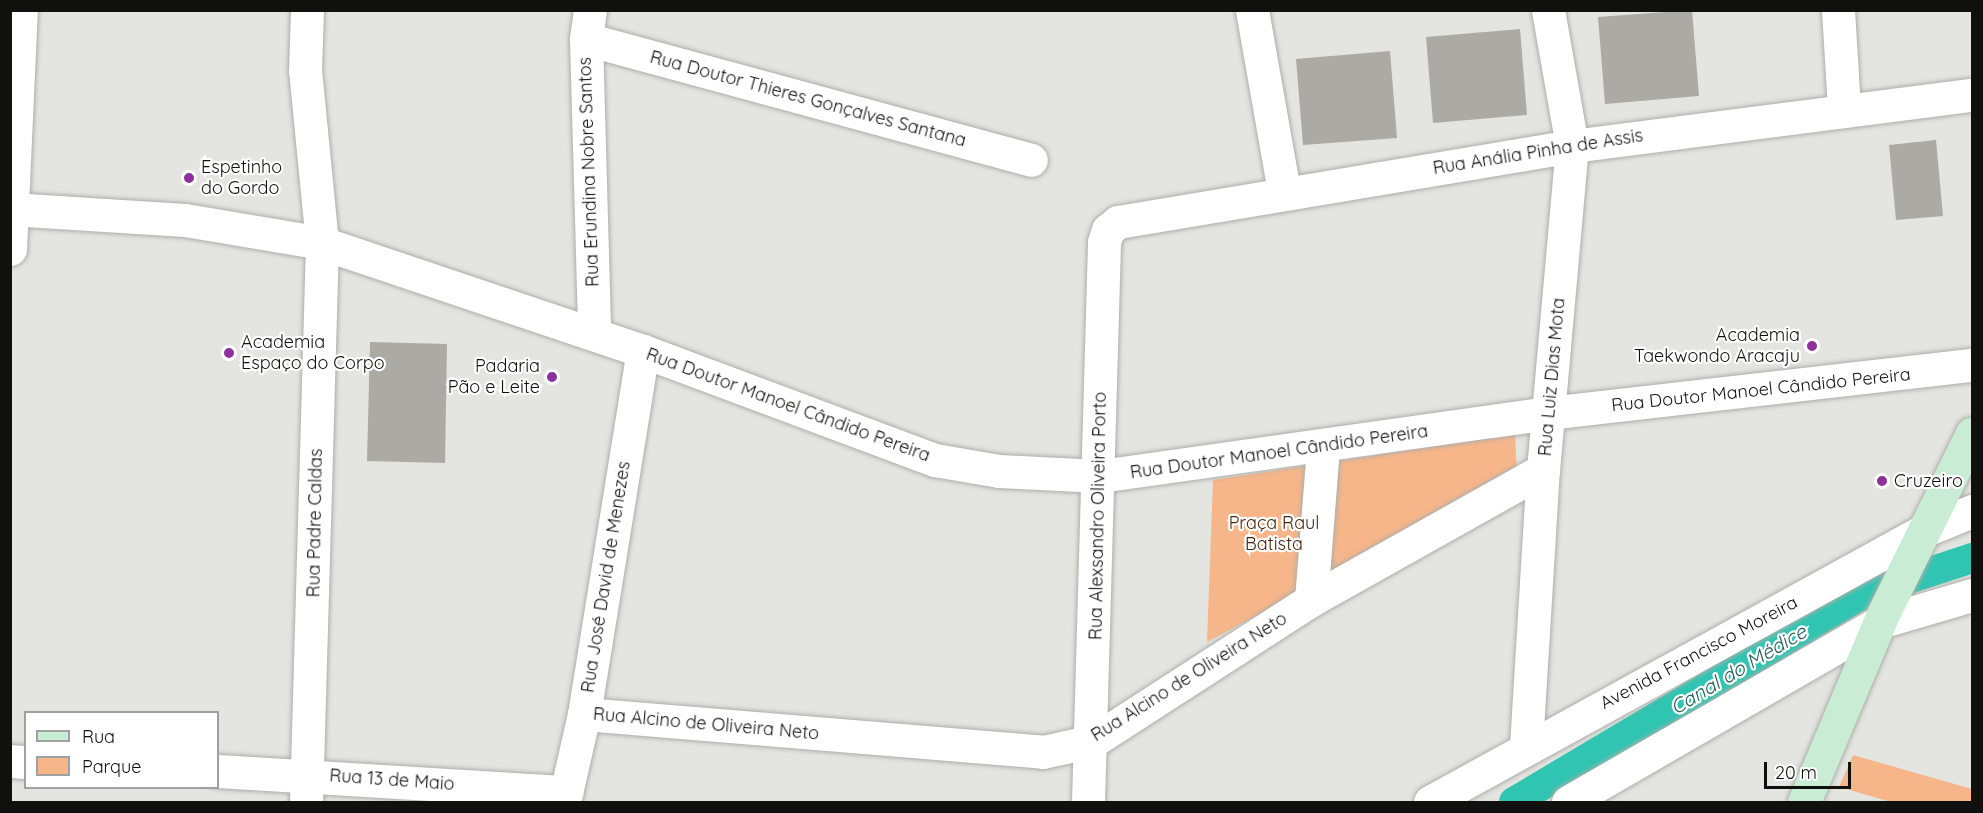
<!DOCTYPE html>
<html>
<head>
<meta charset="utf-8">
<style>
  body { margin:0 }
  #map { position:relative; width:1983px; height:813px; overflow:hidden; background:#e4e5e0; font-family:Quicksand,sans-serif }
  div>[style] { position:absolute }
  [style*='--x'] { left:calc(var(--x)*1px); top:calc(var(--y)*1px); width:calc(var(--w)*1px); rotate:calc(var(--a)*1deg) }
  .green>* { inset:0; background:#f6b68a }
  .canal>* { height:30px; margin:-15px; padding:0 15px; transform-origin:15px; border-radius:15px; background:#30c5b2 }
  .building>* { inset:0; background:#acaaa5 }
  .roads { filter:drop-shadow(0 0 2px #adaea9) drop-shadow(0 0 2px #adaea9) }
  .minor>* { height:33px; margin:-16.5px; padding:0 16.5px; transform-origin:16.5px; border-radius:16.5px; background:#fff }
  .tertiary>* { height:33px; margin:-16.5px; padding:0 16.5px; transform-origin:16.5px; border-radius:16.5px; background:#fff }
  .secondary>* { height:33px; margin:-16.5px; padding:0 16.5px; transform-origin:16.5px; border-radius:16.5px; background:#c9ecd4 }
  .dots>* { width:16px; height:16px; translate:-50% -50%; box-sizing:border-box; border:3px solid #fff; border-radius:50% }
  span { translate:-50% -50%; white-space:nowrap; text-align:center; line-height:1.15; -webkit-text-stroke:4.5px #fff; paint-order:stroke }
  .street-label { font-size:18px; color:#10110f }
  .poi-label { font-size:18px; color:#10110f }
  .left { translate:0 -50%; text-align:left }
  .right { translate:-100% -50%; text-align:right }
  .park-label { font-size:18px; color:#45250b }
  .water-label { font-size:20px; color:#245d55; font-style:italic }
  .frame { position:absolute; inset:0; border:12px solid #10110f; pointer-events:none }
  .legend { position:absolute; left:24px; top:711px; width:195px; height:78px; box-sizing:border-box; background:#fff; border:2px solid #9fa09f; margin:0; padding:8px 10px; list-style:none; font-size:18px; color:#10110f }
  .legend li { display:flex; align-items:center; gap:12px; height:30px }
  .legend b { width:30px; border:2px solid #9fa09f }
  .scale { position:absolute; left:1764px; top:762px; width:87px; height:27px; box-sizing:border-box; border:3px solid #10110f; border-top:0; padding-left:8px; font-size:18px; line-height:21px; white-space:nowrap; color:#10110f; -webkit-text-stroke:4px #fff; paint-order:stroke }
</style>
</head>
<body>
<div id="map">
  <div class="green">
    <i style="clip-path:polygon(1515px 434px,1517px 476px,1207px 642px,1213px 480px)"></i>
    <i style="clip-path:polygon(1853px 755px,1972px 789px,1972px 802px,1891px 802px,1839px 787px)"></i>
  </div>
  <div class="canal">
    <i style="--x:1514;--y:802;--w:406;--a:-30.8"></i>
    <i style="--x:1863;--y:594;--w:115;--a:-18.3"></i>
  </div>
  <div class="building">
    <i style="clip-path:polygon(1692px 10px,1699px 96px,1605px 104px,1598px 17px)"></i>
    <i style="clip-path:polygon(1520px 29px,1527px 115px,1433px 123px,1426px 37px)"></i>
    <i style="clip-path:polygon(1390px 51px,1397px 138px,1303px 145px,1296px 59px)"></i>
    <i style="clip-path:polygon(1936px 140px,1943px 216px,1896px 220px,1889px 145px)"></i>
    <i style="clip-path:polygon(370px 342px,447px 344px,445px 463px,367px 461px)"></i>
  </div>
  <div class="roads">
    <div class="minor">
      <i style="--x:590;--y:10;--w:29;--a:98"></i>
      <i style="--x:586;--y:39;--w:294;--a:88.4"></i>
      <i style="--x:1252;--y:10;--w:185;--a:80"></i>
      <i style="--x:1838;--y:10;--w:98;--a:86.5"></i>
      <i style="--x:586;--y:39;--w:461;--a:15.2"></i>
      <i style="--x:10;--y:209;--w:175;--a:3.6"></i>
      <i style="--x:185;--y:220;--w:139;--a:9.5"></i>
      <i style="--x:322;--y:243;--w:339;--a:18.6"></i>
      <i style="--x:643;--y:351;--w:312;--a:20.5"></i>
      <i style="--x:935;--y:460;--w:65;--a:9.8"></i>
      <i style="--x:999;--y:471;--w:101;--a:2.8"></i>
      <i style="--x:1100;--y:476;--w:452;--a:-8"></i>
      <i style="--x:1548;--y:413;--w:427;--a:-6.5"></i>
      <i style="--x:10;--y:249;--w:239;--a:-87.4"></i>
      <i style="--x:1923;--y:531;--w:53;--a:-22.2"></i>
      <i style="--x:1311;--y:600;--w:152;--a:-85.5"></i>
      <i style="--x:1880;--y:622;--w:96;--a:-16.4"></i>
      <i style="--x:584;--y:714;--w:461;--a:4.7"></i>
      <i style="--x:1043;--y:752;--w:51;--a:-12.4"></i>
      <i style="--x:1093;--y:741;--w:260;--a:-32.9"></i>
      <i style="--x:1311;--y:600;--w:266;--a:-29.3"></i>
      <i style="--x:1526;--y:746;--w:277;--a:-86.5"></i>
      <i style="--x:1543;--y:470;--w:325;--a:-84.9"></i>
      <i style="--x:1572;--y:146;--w:138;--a:-100"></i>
      <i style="--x:10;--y:761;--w:16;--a:4"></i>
      <i style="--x:218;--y:771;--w:349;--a:3.5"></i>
      <i style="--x:306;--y:802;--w:559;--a:-88.36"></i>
      <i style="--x:322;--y:243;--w:173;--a:-95.6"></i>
      <i style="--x:305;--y:71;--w:61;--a:-88.1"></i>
      <i style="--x:564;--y:802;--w:90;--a:-77.2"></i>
      <i style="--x:584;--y:714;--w:368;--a:-80.8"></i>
      <i style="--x:1088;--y:802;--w:560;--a:-88.36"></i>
      <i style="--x:1104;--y:242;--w:13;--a:-72"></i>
      <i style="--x:1108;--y:230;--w:13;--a:-39"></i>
      <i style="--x:1118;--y:222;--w:460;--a:-9.5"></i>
      <i style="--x:1572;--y:146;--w:403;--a:-7.3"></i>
    </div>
    <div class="tertiary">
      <i style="--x:1430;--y:802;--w:563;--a:-28.8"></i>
      <i style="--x:1568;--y:802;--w:360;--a:-30"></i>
    </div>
    <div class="secondary">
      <i style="--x:1804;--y:802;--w:206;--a:-67.2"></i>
      <i style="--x:1884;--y:612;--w:199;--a:-63.8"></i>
    </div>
  </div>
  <div class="dots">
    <i style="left:189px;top:178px;background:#8d329d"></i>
    <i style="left:1812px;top:346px;background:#8d329d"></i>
    <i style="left:229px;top:353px;background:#8d329d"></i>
    <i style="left:552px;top:377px;background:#8d329d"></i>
    <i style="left:1882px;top:481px;background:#8d329d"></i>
  </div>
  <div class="street-label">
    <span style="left:808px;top:99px;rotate:15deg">Rua Doutor Thieres Gonçalves Santana</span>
    <span style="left:1538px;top:152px;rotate:-9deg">Rua Anália Pinha de Assis</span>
    <span style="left:589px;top:172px;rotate:-92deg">Rua Erundina Nobre Santos</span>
    <span style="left:1552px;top:377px;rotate:-85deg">Rua Luiz Dias Mota</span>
    <span style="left:1761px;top:390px;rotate:-6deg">Rua Doutor Manoel Cândido Pereira</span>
    <span style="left:788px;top:405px;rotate:20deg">Rua Doutor Manoel Cândido Pereira</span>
    <span style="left:1279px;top:452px;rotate:-8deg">Rua Doutor Manoel Cândido Pereira</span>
    <span style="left:1098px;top:516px;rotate:-89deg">Rua Alexsandro Oliveira Porto</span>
    <span style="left:315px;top:523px;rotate:-89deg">Rua Padre Caldas</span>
    <span style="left:606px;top:577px;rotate:-81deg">Rua José David de Menezes</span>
    <span style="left:1699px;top:653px;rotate:-28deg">Avenida Francisco Moreira</span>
    <span style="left:1189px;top:677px;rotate:-32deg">Rua Alcino de Oliveira Neto</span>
    <span style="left:706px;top:724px;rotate:5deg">Rua Alcino de Oliveira Neto</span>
    <span style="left:392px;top:780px;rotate:4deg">Rua 13 de Maio</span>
  </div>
  <div class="poi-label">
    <span class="left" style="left:201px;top:178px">Espetinho<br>do Gordo</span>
    <span class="right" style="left:1800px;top:346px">Academia<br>Taekwondo Aracaju</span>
    <span class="left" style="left:241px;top:353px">Academia<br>Espaço do Corpo</span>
    <span class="right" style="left:540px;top:377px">Padaria<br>Pão e Leite</span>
    <span class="left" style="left:1894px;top:481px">Cruzeiro</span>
  </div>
  <div class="park-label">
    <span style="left:1274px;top:534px">Praça Raul<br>Batista</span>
  </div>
  <div class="water-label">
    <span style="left:1738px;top:669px;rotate:-31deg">Canal do Médice</span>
  </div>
  <div class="frame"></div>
  <ul class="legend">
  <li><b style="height:8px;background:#c9ecd4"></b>Rua</li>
  <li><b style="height:16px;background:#f6b68a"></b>Parque</li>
  </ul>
  <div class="scale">20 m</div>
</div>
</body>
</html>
